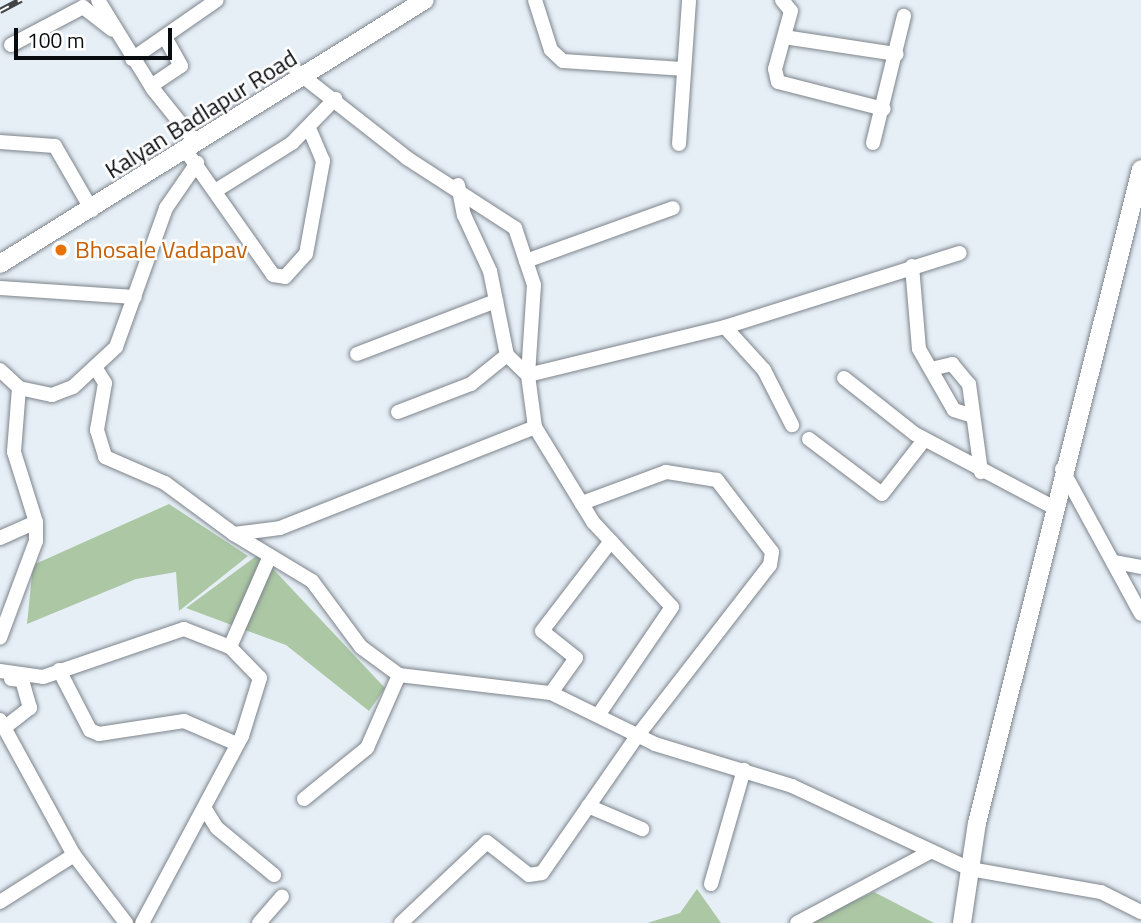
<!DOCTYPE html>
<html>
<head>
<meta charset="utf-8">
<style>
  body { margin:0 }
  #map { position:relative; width:1141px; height:923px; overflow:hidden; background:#e6eef6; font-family:"Titillium Web",sans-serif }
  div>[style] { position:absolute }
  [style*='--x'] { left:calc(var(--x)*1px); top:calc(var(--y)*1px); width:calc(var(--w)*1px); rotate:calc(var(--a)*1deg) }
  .green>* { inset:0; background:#abc7a3 }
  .roads { filter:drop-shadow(0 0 2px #7d848b) drop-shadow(0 0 2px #7d848b) }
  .minor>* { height:14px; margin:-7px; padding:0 7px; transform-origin:7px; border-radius:7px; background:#fff }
  .major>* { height:18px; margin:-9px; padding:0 9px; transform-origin:9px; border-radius:9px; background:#fff }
  .rail>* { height:6px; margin-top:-3px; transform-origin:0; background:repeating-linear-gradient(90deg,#fff 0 10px,#414548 0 20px); box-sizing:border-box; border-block:2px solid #414548 }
  .dots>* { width:19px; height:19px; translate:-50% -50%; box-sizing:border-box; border:4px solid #fff; border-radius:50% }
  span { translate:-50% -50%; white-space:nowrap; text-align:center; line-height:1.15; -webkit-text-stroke:5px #fff; paint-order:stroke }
  .street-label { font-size:24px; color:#090c0e }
  .food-label { font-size:24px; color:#c56008 }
  .left { translate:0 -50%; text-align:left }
  .scale { position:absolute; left:14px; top:28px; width:158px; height:32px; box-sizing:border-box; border:4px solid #090c0e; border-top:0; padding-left:9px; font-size:21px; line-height:24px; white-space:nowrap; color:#090c0e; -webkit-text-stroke:5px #fff; paint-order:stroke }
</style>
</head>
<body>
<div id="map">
  <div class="green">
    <i style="clip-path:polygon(169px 504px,248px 556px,179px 611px,176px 572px,136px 579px,27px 624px,33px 565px)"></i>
    <i style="clip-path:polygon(259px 554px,385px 688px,369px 711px,286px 645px,186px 608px)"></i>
    <i style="clip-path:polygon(697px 889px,721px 923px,647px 923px,680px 913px)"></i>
    <i style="clip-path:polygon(874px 892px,934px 923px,804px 923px)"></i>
  </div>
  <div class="roads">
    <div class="minor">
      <i style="--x:98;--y:0;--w:105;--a:58.3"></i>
      <i style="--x:153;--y:89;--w:70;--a:51.3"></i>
      <i style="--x:535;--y:0;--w:52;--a:72.3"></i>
      <i style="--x:551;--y:50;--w:16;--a:43"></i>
      <i style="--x:563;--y:61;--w:119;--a:3.8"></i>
      <i style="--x:782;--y:0;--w:14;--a:51"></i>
      <i style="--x:791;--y:11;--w:60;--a:105.4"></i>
      <i style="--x:775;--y:69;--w:13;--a:77"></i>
      <i style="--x:778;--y:82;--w:109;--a:14.3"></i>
      <i style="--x:784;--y:37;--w:114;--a:8.6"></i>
      <i style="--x:11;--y:45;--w:81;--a:-27.8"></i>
      <i style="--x:83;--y:7;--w:37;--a:38"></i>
      <i style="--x:132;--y:59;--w:103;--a:-34.8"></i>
      <i style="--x:151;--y:86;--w:36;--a:-34"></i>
      <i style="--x:181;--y:66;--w:33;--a:-119"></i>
      <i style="--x:0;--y:142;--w:55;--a:4.2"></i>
      <i style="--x:55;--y:146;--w:74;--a:60"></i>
      <i style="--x:873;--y:143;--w:131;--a:-76.3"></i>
      <i style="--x:679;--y:144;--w:144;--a:-86"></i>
      <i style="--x:186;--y:151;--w:151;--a:54.9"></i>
      <i style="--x:273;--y:275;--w:12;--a:9"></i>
      <i style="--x:285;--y:277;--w:31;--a:-48"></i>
      <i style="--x:306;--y:254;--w:95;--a:-79.6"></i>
      <i style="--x:323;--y:161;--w:36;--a:-113"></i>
      <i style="--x:458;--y:185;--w:31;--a:79"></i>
      <i style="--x:464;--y:215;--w:62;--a:65.1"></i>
      <i style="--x:490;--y:271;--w:86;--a:78.6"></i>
      <i style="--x:507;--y:355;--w:29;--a:44"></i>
      <i style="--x:528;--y:375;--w:203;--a:-13.7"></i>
      <i style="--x:725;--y:327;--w:246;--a:-17.5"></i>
      <i style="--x:215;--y:191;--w:91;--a:-31.9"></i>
      <i style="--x:292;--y:143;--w:62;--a:-45.7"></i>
      <i style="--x:526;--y:261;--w:156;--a:-19.8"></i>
      <i style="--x:912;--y:266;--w:83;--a:85.2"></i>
      <i style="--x:919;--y:349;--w:70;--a:60.2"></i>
      <i style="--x:954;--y:410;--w:16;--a:18"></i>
      <i style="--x:0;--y:288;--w:135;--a:3.8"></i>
      <i style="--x:725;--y:327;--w:58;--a:47.8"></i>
      <i style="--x:764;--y:370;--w:62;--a:63"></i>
      <i style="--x:357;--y:354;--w:149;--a:-20.9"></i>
      <i style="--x:95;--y:367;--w:19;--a:58"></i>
      <i style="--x:105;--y:383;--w:48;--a:99.7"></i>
      <i style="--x:97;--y:430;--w:28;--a:73"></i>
      <i style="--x:105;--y:457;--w:65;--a:23.4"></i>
      <i style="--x:165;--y:483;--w:86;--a:36.5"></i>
      <i style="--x:234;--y:534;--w:46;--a:-7.4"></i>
      <i style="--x:280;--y:528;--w:274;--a:-21.6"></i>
      <i style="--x:535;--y:427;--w:52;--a:-97.7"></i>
      <i style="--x:528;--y:375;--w:90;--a:-86.2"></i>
      <i style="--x:534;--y:285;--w:60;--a:-108.4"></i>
      <i style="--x:515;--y:228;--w:129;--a:-147.1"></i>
      <i style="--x:407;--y:158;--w:141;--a:-141.9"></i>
      <i style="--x:931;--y:369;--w:22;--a:-13"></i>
      <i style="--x:952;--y:364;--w:26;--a:50"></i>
      <i style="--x:969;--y:384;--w:89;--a:82.2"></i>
      <i style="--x:0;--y:370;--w:26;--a:43"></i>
      <i style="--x:19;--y:388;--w:64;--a:94.5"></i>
      <i style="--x:14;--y:452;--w:73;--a:72.6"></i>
      <i style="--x:36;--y:522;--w:19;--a:90"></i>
      <i style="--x:36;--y:541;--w:103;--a:110.4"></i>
      <i style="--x:844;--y:378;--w:90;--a:38.3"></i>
      <i style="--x:915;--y:434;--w:156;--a:27.9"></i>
      <i style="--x:19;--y:388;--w:34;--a:12"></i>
      <i style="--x:52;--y:395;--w:22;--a:-21"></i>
      <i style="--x:73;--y:387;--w:59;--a:-42.9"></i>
      <i style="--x:116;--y:347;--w:148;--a:-70.2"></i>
      <i style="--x:166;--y:208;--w:55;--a:-55.4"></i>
      <i style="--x:398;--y:412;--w:78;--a:-21"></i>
      <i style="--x:471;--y:384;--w:46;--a:-38.9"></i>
      <i style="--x:535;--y:427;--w:111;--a:58.6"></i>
      <i style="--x:593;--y:522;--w:116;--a:47.1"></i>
      <i style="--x:672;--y:607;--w:130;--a:124.3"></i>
      <i style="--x:809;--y:439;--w:91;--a:37"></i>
      <i style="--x:882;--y:494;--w:68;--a:-52.1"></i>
      <i style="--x:1062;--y:469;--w:165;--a:61.4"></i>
      <i style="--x:234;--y:534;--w:91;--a:31.1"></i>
      <i style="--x:312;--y:581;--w:82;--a:53.4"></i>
      <i style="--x:361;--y:647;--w:47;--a:36.4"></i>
      <i style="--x:399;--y:675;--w:153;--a:6.8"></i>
      <i style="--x:551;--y:693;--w:116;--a:26.1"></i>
      <i style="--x:655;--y:744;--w:143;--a:17"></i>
      <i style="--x:792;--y:786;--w:196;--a:25"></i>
      <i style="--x:970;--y:869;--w:133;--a:10"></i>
      <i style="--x:1101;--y:892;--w:45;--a:26.6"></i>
      <i style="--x:0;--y:538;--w:39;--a:-24"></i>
      <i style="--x:1115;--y:562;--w:26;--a:11"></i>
      <i style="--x:230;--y:647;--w:99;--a:-66.3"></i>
      <i style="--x:59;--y:670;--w:68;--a:62.7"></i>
      <i style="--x:90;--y:730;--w:10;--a:24"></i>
      <i style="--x:99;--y:734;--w:86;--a:-8.7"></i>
      <i style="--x:184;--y:721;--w:58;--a:23.5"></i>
      <i style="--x:0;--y:671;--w:43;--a:7.9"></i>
      <i style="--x:43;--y:677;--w:149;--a:-18.8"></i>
      <i style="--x:184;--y:629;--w:49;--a:21.4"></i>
      <i style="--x:230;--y:647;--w:43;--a:45.9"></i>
      <i style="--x:260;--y:678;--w:61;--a:107.2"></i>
      <i style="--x:242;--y:736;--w:212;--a:118.1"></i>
      <i style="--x:551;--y:693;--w:43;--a:-54.5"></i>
      <i style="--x:576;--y:658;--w:43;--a:-141.5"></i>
      <i style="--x:542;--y:631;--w:113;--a:-52.5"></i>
      <i style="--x:0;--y:720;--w:154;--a:61.3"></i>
      <i style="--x:74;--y:855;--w:88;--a:147.6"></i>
      <i style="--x:4;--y:728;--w:33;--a:-38"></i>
      <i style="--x:30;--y:708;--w:29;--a:-106"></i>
      <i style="--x:22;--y:680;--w:11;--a:-175"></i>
      <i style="--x:304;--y:799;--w:81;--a:-39"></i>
      <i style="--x:367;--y:748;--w:80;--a:-66.3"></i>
      <i style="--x:588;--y:806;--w:59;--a:23.1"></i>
      <i style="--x:205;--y:809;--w:22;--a:58"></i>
      <i style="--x:217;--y:828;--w:74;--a:39.5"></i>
      <i style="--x:74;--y:855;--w:86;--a:52.6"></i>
      <i style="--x:711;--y:884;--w:119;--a:-73.9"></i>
      <i style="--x:259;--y:923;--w:35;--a:-49"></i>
      <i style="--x:401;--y:923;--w:118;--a:-43.3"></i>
      <i style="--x:487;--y:842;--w:53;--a:38.2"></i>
      <i style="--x:529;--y:875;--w:13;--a:-9"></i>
      <i style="--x:542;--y:873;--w:168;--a:-55.2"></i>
      <i style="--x:638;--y:735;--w:215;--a:-52.2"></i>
      <i style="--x:770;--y:565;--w:13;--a:-81"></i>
      <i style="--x:772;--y:552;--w:91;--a:-127.4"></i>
      <i style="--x:717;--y:480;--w:52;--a:-171.1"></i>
      <i style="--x:666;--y:472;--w:90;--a:159.7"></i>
      <i style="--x:797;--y:923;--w:151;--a:-28.1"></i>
    </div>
    <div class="major">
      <i style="--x:0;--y:264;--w:500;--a:-31.85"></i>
      <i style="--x:962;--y:923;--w:101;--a:-81.5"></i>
      <i style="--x:977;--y:823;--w:674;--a:-75.92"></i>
    </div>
  </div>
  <div class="rail">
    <i style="--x:0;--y:11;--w:24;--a:-28"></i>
  </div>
  <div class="dots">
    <i style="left:61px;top:250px;background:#e8710a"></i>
  </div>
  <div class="street-label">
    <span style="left:201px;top:114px;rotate:-32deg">Kalyan Badlapur Road</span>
  </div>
  <div class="food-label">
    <span class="left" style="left:75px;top:250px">Bhosale Vadapav</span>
  </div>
  <div class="scale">100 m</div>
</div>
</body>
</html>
